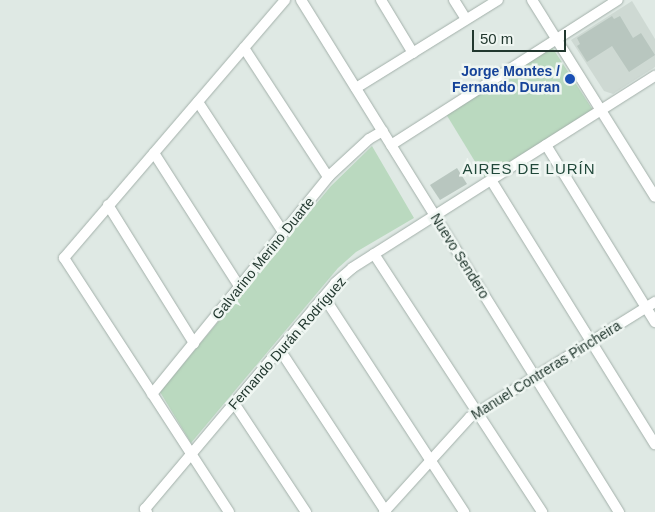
<!DOCTYPE html>
<html>
<head>
<meta charset="utf-8">
<style>
  body { margin:0 }
  #map { position:relative; width:655px; height:512px; overflow:hidden; background:#dfe9e4; font-family:Arial,sans-serif }
  div>[style] { position:absolute }
  [style*='--x'] { left:calc(var(--x)*1px); top:calc(var(--y)*1px); width:calc(var(--w)*1px); rotate:calc(var(--a)*1deg) }
  .built>* { inset:0; background:#ced9d3 }
  .green>* { inset:0; background:#bad9bf }
  .building>* { inset:0; background:#b8c6bf }
  .roads { filter:drop-shadow(0 0 1px #a3b0aa) drop-shadow(0 0 1px #a3b0aa) }
  .street>* { height:10px; margin:-5px; padding:0 5px; transform-origin:5px; border-radius:5px; background:#fff }
  .dots>* { width:14px; height:14px; translate:-50% -50%; box-sizing:border-box; border:2px solid #eff6f2; border-radius:50% }
  span { translate:-50% -50%; white-space:nowrap; text-align:center; line-height:1.15; -webkit-text-stroke:5px #eff6f2; paint-order:stroke }
  .transit-label { font-size:14px; color:#164399; font-weight:700 }
  .right { translate:-100% -50%; text-align:right }
  .street-label { font-size:14px; color:#22382f }
  .neighbourhood-label { font-size:15px; color:#20483a; letter-spacing:1px }
  .scale { position:absolute; left:472px; top:30px; width:94px; height:22px; box-sizing:border-box; border:2px solid #22382f; border-top:0; padding-left:6px; font-size:15px; line-height:18px; white-space:nowrap; color:#22382f; -webkit-text-stroke:4px #eff6f2; paint-order:stroke }
</style>
</head>
<body>
<div id="map">
  <div class="built">
    <i style="clip-path:polygon(632px 1px,655px 39px,655px 67px,613px 94px,604px 91px,571px 40px)"></i>
  </div>
  <div class="green">
    <i style="clip-path:polygon(552px 47px,593px 110px,485px 178px,446px 114px)"></i>
    <i style="clip-path:polygon(372px 146px,414px 218px,356px 252px,338px 268px,191px 443px,160px 392px,331px 186px)"></i>
  </div>
  <div class="building">
    <i style="clip-path:polygon(612px 16px,614px 19px,620px 16px,633px 38px,641px 33px,655px 55px,629px 72px,612px 46px,587px 62px,577px 46px,580px 44px,577px 38px)"></i>
    <i style="clip-path:polygon(457px 168px,467px 184px,440px 200px,430px 185px)"></i>
  </div>
  <div class="roads">
    <div class="street">
      <i style="--x:301;--y:0;--w:603;--a:58.16"></i>
      <i style="--x:381;--y:0;--w:62;--a:58.9"></i>
      <i style="--x:454;--y:0;--w:22;--a:58"></i>
      <i style="--x:532;--y:0;--w:232;--a:58"></i>
      <i style="--x:244;--y:48;--w:154;--a:56.9"></i>
      <i style="--x:356;--y:88;--w:167;--a:-31.8"></i>
      <i style="--x:198;--y:102;--w:155;--a:56.8"></i>
      <i style="--x:391;--y:145;--w:269;--a:-32.6"></i>
      <i style="--x:546;--y:145;--w:208;--a:58.4"></i>
      <i style="--x:154;--y:153;--w:158;--a:57.4"></i>
      <i style="--x:491;--y:180;--w:311;--a:58.2"></i>
      <i style="--x:108;--y:205;--w:163;--a:58.1"></i>
      <i style="--x:374;--y:254;--w:308;--a:56.9"></i>
      <i style="--x:324;--y:297;--w:257;--a:56.9"></i>
      <i style="--x:280;--y:350;--w:194;--a:56.8"></i>
      <i style="--x:152;--y:394;--w:281;--a:-50.9"></i>
      <i style="--x:329;--y:176;--w:54;--a:-42.8"></i>
      <i style="--x:369;--y:139;--w:16;--a:-30"></i>
      <i style="--x:234;--y:403;--w:131;--a:56.6"></i>
      <i style="--x:147;--y:512;--w:4;--a:-124"></i>
      <i style="--x:145;--y:509;--w:295;--a:-49.9"></i>
      <i style="--x:335;--y:283;--w:23;--a:-41"></i>
      <i style="--x:352;--y:268;--w:359;--a:-32.4"></i>
      <i style="--x:229;--y:512;--w:303;--a:-123"></i>
      <i style="--x:64;--y:258;--w:340;--a:-49.4"></i>
      <i style="--x:384;--y:512;--w:128;--a:-47.8"></i>
      <i style="--x:470;--y:417;--w:218;--a:-31.9"></i>
    </div>
  </div>
  <div class="dots">
    <i style="left:570px;top:79px;background:#1a4fb4"></i>
  </div>
  <div class="transit-label">
    <span class="right" style="left:560px;top:79px">Jorge Montes /<br>Fernando Duran</span>
  </div>
  <div class="street-label">
    <span style="left:460px;top:256px;rotate:58deg">Nuevo Sendero</span>
    <span style="left:263px;top:258px;rotate:-51deg">Galvarino Merino Duarte</span>
    <span style="left:287px;top:343px;rotate:-49deg">Fernando Durán Rodríguez</span>
    <span style="left:546px;top:370px;rotate:-32deg">Manuel Contreras Pincheira</span>
  </div>
  <div class="neighbourhood-label">
    <span style="left:529px;top:169px">AIRES DE LURÍN</span>
  </div>
  <div class="scale">50 m</div>
</div>
</body>
</html>
